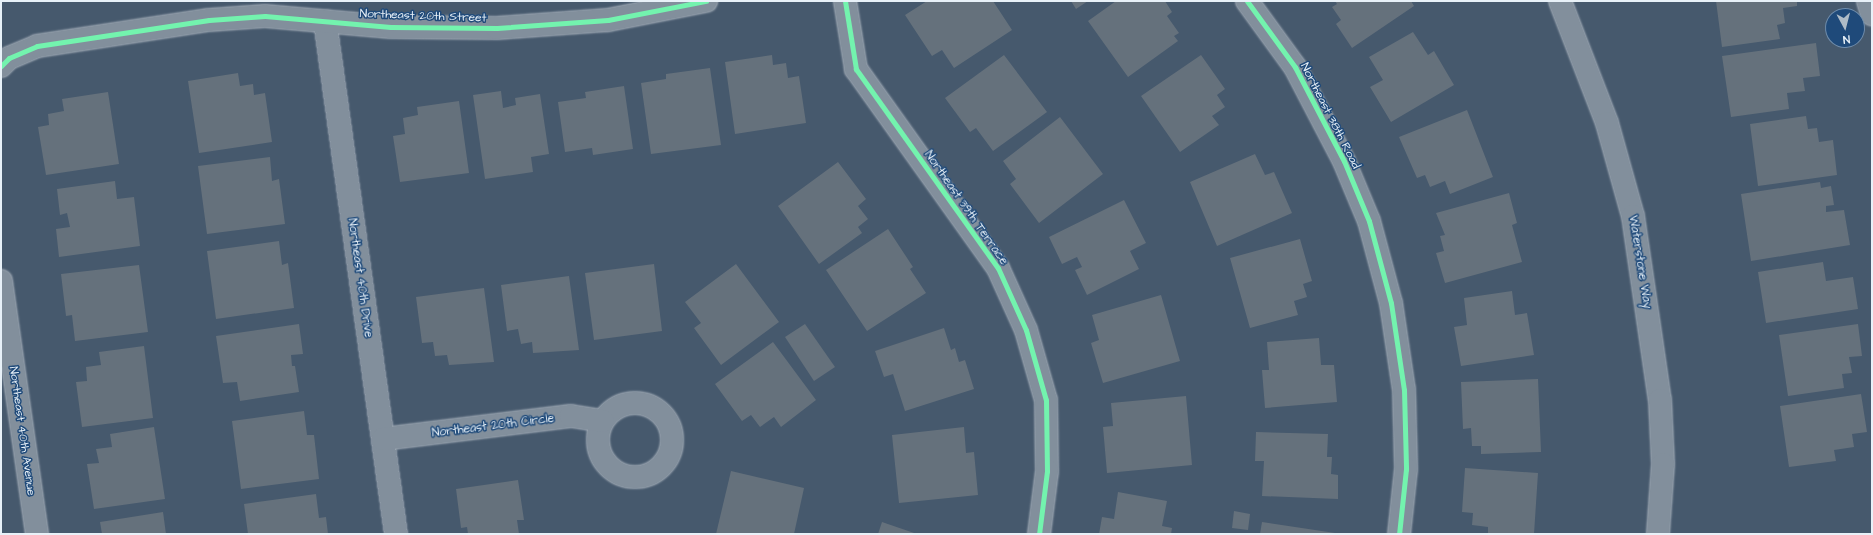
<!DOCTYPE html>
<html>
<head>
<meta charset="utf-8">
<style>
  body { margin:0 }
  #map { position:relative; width:1873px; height:535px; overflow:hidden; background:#46596d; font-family:"Architects Daughter",sans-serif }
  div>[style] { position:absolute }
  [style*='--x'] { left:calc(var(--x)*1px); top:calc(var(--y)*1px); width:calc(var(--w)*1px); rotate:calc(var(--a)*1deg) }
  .building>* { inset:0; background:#65717c }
  .roads { filter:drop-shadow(0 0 1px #a2acb7) drop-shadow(0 0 1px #a2acb7) }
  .minor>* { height:22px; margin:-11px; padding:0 11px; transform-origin:11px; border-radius:11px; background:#828f9c }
  .minor>.ring { margin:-11px; padding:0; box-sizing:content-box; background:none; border:22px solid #828f9c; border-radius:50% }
  .cycleway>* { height:5px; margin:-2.5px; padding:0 2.5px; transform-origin:2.5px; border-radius:2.5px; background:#73f3ae }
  span { translate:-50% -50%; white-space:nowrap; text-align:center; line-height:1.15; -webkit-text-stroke:3px #1f4a7a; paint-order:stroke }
  .street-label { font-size:12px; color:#e8f1f8 }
  .frame { position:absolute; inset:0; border:2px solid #e8f1f8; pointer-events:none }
  .north { position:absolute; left:1825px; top:8px; width:40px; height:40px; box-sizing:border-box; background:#1f4a7a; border:1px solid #6f8dac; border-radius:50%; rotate:173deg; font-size:11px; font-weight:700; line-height:16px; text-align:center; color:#e8f1f8 }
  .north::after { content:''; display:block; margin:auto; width:14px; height:18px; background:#afbcc7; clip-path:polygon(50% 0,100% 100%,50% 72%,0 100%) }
</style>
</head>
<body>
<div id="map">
  <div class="building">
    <i style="clip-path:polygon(927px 1px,993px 1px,1012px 30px,954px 68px,942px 50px,932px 56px,905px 15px)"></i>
    <i style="clip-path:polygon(1071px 1px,1088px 1px,1076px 9px)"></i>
    <i style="clip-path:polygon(1116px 1px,1165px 1px,1172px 12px,1167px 16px,1179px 33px,1174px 36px,1178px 41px,1128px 77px,1088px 21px)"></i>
    <i style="clip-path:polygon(1335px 1px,1411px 1px,1414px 6px,1352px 48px,1336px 24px,1341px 20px,1332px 7px,1337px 4px)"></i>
    <i style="clip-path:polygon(1716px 1px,1797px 1px,1797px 6px,1783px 8px,1785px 23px,1777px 25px,1780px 39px,1722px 47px)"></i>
    <i style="clip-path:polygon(1413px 32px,1428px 55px,1434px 51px,1454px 85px,1391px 122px,1370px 87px,1383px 80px,1369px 57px)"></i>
    <i style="clip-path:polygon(1816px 43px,1820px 76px,1803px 78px,1805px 91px,1787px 93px,1789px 109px,1731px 117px,1722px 56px)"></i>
    <i style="clip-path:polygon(772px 55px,773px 65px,786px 63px,788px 78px,799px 76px,806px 123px,735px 134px,725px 62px)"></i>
    <i style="clip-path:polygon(1004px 55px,1047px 112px,993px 151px,976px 128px,970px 132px,945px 98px)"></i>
    <i style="clip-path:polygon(1201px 55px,1225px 89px,1217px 95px,1225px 107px,1212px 116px,1219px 125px,1180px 152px,1141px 96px)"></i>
    <i style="clip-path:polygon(710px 68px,721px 145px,651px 154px,641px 83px,666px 79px,666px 74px)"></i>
    <i style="clip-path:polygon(238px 73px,240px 86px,253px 84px,254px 95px,265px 93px,272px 142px,199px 153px,188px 81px)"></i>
    <i style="clip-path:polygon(624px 86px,633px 149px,593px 155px,592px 148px,565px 152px,558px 102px,586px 98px,585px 92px)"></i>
    <i style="clip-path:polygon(501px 91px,503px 108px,516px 105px,515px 98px,540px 94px,549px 154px,531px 157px,533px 172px,485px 179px,473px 95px)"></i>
    <i style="clip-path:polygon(108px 92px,119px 164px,46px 175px,38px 127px,49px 125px,48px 114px,64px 111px,62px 99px)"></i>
    <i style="clip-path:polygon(459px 101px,469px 173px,400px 182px,393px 136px,405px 134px,403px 118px,418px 115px,417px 107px)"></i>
    <i style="clip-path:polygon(1467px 110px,1493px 177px,1450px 194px,1445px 181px,1430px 187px,1425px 175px,1417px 178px,1399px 137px)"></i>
    <i style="clip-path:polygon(1806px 116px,1808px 129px,1817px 128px,1819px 142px,1833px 140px,1837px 175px,1758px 186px,1750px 124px)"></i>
    <i style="clip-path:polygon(1060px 117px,1103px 174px,1039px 223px,1010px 184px,1016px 179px,1003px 161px)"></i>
    <i style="clip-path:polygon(1255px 154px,1265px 175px,1274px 172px,1292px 213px,1217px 246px,1190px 182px)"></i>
    <i style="clip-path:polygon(270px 157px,272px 181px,279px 179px,285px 224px,207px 234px,198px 166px)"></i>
    <i style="clip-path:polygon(838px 162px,866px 199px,858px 206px,868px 219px,858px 227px,862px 233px,819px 264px,778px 206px)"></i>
    <i style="clip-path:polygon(115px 181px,117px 199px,134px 197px,140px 246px,59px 257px,56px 229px,70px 227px,67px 213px,60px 215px,57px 189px)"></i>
    <i style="clip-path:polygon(1820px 182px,1821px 188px,1831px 186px,1834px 205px,1826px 206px,1826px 212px,1844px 210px,1850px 245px,1751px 261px,1741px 194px)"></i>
    <i style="clip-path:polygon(1509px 193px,1517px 223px,1512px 225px,1522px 262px,1445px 283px,1436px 253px,1444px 251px,1440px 236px,1445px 235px,1436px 213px)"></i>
    <i style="clip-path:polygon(1124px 200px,1146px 243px,1130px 251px,1139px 269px,1087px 295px,1075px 270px,1082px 267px,1077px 257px,1062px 264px,1049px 237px)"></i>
    <i style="clip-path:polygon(888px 229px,913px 267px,910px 269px,926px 293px,867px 331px,826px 270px)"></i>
    <i style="clip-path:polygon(1300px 239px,1312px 281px,1303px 284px,1307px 297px,1294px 301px,1298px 315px,1250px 328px,1230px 258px)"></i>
    <i style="clip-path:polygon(279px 241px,282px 265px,288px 263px,294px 308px,216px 319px,207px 251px)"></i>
    <i style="clip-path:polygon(1823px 262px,1826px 281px,1853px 277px,1858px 309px,1766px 323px,1758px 272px)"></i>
    <i style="clip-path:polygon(654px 264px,662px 331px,594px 340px,585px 273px)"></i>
    <i style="clip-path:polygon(736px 264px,779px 322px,721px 365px,694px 328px,701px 323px,685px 302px)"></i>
    <i style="clip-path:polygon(139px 265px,148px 332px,75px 341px,72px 315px,66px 316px,61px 274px)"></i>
    <i style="clip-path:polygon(569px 276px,579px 350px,533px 353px,532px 342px,521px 344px,518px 329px,507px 331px,501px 285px)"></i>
    <i style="clip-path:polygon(484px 288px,494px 362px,449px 365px,447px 355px,435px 356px,433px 342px,422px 343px,416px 297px)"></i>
    <i style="clip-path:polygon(1512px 291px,1515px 315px,1527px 313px,1534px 355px,1461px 366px,1454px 327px,1467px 325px,1464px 298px)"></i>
    <i style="clip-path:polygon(1161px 295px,1180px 361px,1103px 383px,1091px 343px,1099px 340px,1092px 315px)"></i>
    <i style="clip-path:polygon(299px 324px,303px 354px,291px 355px,292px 366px,295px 366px,299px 392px,240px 401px,237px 382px,223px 383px,216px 336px)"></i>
    <i style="clip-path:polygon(805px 324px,835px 367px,814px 381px,785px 337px)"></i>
    <i style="clip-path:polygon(1858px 324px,1862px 356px,1849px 357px,1852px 373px,1842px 374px,1844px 388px,1788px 396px,1779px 335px)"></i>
    <i style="clip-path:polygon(944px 328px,951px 350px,955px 348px,959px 362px,965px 360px,974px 389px,905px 411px,893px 374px,884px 377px,875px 351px)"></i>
    <i style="clip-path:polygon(1319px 338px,1321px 365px,1334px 365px,1337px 402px,1265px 408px,1262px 370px,1269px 370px,1267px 342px)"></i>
    <i style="clip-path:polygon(773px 342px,816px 400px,781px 427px,774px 417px,760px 427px,751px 415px,742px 421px,715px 384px)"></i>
    <i style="clip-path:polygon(144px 346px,153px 418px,82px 427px,76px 382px,87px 381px,86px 367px,101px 365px,99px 352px)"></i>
    <i style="clip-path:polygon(1538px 379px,1541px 452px,1481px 454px,1481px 446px,1472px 446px,1471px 428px,1463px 429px,1461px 382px)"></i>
    <i style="clip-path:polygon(1861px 394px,1867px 432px,1852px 434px,1854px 447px,1834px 450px,1836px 461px,1789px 467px,1780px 406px)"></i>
    <i style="clip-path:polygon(1186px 396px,1192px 465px,1107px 473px,1103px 427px,1113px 426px,1111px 403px)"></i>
    <i style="clip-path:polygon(304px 411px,307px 435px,314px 435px,319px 479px,241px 489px,232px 421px)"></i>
    <i style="clip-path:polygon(154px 427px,165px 499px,94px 509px,87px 464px,99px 463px,96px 449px,112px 447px,110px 434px)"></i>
    <i style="clip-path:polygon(964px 427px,966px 453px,974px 452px,978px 495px,899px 503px,892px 435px)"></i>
    <i style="clip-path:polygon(1256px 432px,1328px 434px,1327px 457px,1332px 457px,1331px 474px,1338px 475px,1338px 499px,1262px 496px,1264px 461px,1255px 461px)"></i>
    <i style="clip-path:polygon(1465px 468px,1538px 473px,1534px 534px,1488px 534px,1488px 527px,1472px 525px,1473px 513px,1462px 512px)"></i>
    <i style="clip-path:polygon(731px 471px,804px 488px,794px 534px,716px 534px)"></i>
    <i style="clip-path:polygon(518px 480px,524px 520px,517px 520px,519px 534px,468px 534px,467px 527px,461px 528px,456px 489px)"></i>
    <i style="clip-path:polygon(1118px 492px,1167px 501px,1162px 526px,1172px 528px,1171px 534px,1099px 534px,1102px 517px,1114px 519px)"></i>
    <i style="clip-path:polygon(316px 494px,319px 518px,326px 517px,328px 534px,248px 534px,244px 504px)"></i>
    <i style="clip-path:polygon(1234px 511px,1250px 514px,1248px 530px,1232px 528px)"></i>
    <i style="clip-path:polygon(163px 512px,166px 534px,102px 534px,100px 522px)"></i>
    <i style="clip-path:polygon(882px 522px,917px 534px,878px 534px)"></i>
    <i style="clip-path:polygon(1262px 522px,1335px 533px,1335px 534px,1260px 534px)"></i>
  </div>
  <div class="roads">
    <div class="minor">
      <i style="--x:845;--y:1;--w:69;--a:80.8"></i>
      <i style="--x:856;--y:69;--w:244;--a:54.5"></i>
      <i style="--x:998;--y:268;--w:68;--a:65.7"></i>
      <i style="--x:1026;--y:330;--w:73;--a:74.1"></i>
      <i style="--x:1046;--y:400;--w:71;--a:89.2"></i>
      <i style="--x:1047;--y:471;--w:64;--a:97.2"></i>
      <i style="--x:1247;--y:1;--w:82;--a:54"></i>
      <i style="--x:1295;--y:67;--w:106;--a:62.5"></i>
      <i style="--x:1344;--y:161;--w:65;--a:67.4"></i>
      <i style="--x:1369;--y:221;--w:85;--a:75"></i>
      <i style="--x:1391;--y:303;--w:88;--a:81.5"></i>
      <i style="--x:1404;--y:390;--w:79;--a:88.5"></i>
      <i style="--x:1406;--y:469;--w:65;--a:96.1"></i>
      <i style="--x:1560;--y:1;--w:131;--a:68.9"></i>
      <i style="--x:1607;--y:123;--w:97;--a:74.4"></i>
      <i style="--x:1633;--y:216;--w:186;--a:81.7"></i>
      <i style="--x:1660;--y:400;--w:64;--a:87.3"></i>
      <i style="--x:1663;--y:464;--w:70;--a:94.1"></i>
      <i style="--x:1868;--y:1;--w:14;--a:73"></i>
      <i style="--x:325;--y:21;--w:518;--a:82.12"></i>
      <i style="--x:1;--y:66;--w:11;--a:-45"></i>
      <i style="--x:9;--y:58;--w:30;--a:-23"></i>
      <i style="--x:37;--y:46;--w:174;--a:-8.6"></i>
      <i style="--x:209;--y:20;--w:56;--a:-4.1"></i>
      <i style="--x:265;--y:16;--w:126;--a:5"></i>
      <i style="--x:391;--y:27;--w:106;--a:0.5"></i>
      <i style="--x:497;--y:28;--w:111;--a:-4.1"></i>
      <i style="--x:608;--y:20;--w:100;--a:-11"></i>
      <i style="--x:1;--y:281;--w:256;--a:81.9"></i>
      <i class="ring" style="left:598px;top:403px;width:52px;height:52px"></i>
      <i style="--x:383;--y:439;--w:189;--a:-7"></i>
      <i style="--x:571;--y:416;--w:32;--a:9"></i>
    </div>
  </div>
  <div class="cycleway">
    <i style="--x:845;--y:1;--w:69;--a:80.8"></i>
    <i style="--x:856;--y:69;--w:244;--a:54.5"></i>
    <i style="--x:998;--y:268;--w:68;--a:65.7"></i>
    <i style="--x:1026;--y:330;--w:73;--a:74.1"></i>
    <i style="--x:1046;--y:400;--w:71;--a:89.2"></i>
    <i style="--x:1047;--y:471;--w:64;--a:97.2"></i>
    <i style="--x:1247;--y:1;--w:82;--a:54"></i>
    <i style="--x:1295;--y:67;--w:106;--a:62.5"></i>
    <i style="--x:1344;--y:161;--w:65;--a:67.4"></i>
    <i style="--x:1369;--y:221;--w:85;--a:75"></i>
    <i style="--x:1391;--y:303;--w:88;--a:81.5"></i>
    <i style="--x:1404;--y:390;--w:79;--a:88.5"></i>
    <i style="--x:1406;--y:469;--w:65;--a:96.1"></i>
    <i style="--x:1;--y:66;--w:11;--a:-45"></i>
    <i style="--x:9;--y:58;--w:30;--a:-23"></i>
    <i style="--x:37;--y:46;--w:174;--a:-8.6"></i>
    <i style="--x:209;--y:20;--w:56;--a:-4.1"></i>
    <i style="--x:265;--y:16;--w:126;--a:5"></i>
    <i style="--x:391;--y:27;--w:106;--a:0.5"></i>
    <i style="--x:497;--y:28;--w:111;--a:-4.1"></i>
    <i style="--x:608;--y:20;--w:100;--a:-11"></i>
  </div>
  <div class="street-label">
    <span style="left:423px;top:16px;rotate:2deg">Northeast 20th Street</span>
    <span style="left:1330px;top:116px;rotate:63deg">Northeast 38th Road</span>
    <span style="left:966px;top:208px;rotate:55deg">Northeast 39th Terrace</span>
    <span style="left:1640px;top:262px;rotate:81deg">Waterstone Way</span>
    <span style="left:360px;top:278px;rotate:82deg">Northeast 40th Drive</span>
    <span style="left:493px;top:426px;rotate:-7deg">Northeast 20th Circle</span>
    <span style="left:22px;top:431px;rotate:82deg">Northeast 40th Avenue</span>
  </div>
  <div class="frame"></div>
  <div class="north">N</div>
</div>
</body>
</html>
